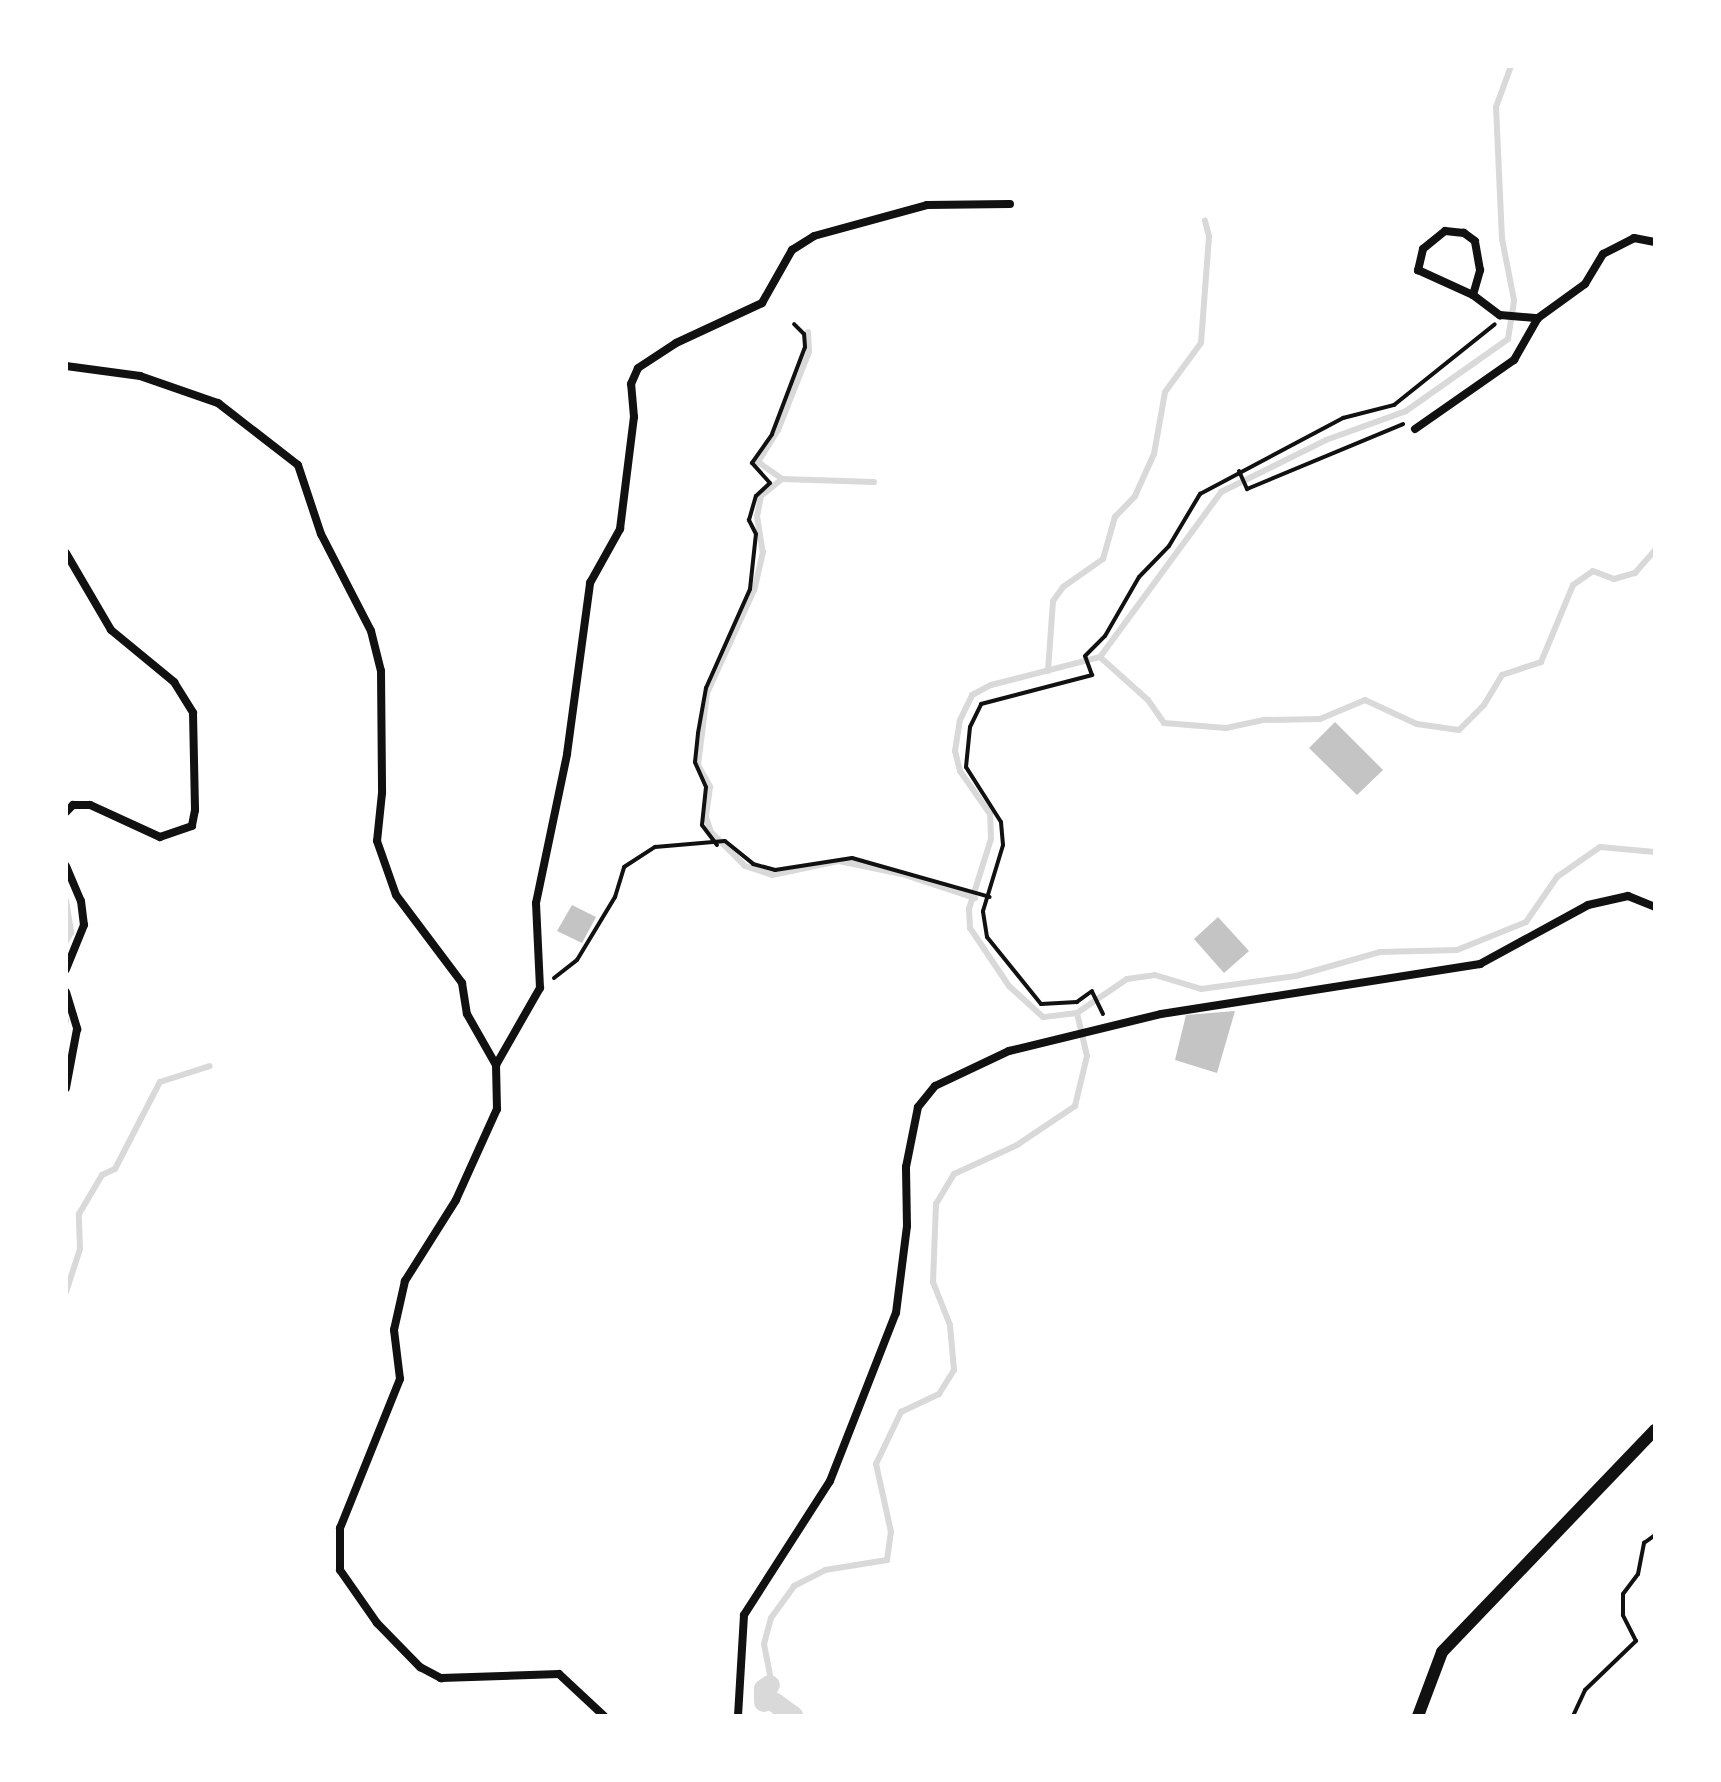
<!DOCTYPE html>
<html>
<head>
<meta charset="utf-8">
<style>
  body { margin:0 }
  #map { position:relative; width:1721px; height:1782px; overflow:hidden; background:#fff; font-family:"Noto Sans",sans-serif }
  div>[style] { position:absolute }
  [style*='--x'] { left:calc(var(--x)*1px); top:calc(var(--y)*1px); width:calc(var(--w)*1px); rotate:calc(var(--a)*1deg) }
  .stream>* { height:6px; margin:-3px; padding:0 3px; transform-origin:3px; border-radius:3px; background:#d9d9d9 }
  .canal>* { height:20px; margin:-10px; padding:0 10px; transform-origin:10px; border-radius:10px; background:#d9d9d9 }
  .building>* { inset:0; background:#c4c4c4 }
  .path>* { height:4px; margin:-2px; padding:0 2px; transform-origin:2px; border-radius:2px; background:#111 }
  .minor>* { height:8px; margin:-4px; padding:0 4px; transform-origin:4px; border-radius:4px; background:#111 }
  .primary>* { height:12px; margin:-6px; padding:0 6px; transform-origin:6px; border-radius:6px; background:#111 }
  span { translate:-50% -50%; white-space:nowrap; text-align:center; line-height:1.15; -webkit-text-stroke:7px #fff; paint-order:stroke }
  .frame { position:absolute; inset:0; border:68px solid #fff; pointer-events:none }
</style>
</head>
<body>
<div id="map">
  <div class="stream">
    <i style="--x:808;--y:332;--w:20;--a:87"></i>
    <i style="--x:809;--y:352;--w:84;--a:111.7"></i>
    <i style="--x:778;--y:430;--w:38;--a:122"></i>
    <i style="--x:758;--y:462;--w:29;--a:35"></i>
    <i style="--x:782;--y:479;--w:27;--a:141"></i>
    <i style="--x:761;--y:496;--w:20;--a:101"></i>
    <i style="--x:757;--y:516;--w:36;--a:81"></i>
    <i style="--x:763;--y:552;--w:39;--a:103"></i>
    <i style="--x:754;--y:590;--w:113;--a:114.5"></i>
    <i style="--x:707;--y:693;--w:73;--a:97.1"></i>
    <i style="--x:698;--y:765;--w:25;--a:61"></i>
    <i style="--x:710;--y:787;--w:30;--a:98"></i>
    <i style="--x:706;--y:817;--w:16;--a:72"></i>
    <i style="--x:711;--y:832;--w:48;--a:45"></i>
    <i style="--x:745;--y:866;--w:28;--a:18"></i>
    <i style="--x:772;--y:875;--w:68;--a:-11.8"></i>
    <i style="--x:839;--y:861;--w:64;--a:11.7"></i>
    <i style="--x:902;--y:874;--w:77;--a:18.2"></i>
    <i style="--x:782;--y:479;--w:92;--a:1.9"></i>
    <i style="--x:1100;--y:657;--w:64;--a:41.9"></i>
    <i style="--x:1148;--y:700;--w:28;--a:55"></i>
    <i style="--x:1164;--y:723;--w:62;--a:4.6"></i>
    <i style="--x:1226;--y:728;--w:39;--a:-12"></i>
    <i style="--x:1264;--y:720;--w:56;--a:-1"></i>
    <i style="--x:1320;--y:719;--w:49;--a:-22.9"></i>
    <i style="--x:1365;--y:700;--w:57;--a:24.8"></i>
    <i style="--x:1417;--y:724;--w:42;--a:8.1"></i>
    <i style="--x:1459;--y:730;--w:35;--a:-45"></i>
    <i style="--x:1484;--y:705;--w:35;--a:-59"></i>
    <i style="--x:1502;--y:675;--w:41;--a:-18.4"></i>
    <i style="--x:1541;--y:662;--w:83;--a:-67.4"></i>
    <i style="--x:1573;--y:585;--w:24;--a:-35"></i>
    <i style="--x:1593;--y:571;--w:22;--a:21"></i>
    <i style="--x:1614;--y:579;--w:22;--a:-16"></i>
    <i style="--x:1635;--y:573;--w:30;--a:-49"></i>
    <i style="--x:1048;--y:671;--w:70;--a:-85.9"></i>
    <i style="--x:1053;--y:601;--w:17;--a:-54"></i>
    <i style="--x:1063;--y:587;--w:49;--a:-35"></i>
    <i style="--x:1103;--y:559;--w:44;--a:-74.1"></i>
    <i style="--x:1115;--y:517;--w:29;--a:-46"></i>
    <i style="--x:1135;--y:496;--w:46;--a:-65.7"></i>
    <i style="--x:1154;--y:454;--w:63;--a:-79.9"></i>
    <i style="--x:1165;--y:392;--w:61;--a:-53.7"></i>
    <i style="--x:1201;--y:343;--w:107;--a:-85.7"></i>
    <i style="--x:1209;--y:236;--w:16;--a:-105"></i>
    <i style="--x:66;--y:900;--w:33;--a:81"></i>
    <i style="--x:71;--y:933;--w:9;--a:122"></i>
    <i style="--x:1077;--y:1013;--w:34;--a:173"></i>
    <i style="--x:1043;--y:1017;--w:46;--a:-137.6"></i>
    <i style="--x:1009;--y:986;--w:70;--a:-123.9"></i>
    <i style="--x:970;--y:928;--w:19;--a:-93"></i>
    <i style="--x:969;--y:909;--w:73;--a:-72.6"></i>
    <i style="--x:991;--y:839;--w:25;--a:-92"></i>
    <i style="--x:990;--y:814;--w:52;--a:-124.9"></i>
    <i style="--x:960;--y:771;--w:21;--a:-104"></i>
    <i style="--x:955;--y:751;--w:31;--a:-81"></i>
    <i style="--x:960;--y:720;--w:28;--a:-64"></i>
    <i style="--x:972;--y:695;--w:21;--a:-28"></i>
    <i style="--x:991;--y:685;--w:113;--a:-14.4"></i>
    <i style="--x:1100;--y:657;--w:205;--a:-53.7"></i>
    <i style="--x:1221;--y:492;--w:117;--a:-26.3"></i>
    <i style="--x:1326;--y:440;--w:85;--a:-19.9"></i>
    <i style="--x:1406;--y:411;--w:125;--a:-35.2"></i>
    <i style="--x:1508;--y:339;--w:39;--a:-81"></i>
    <i style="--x:1514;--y:300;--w:62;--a:-101.1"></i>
    <i style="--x:1502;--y:239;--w:132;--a:-92.6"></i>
    <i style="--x:1496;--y:107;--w:44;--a:-69.9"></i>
    <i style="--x:66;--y:1020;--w:1;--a:90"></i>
    <i style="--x:66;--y:1292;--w:45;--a:-72"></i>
    <i style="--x:80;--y:1249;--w:35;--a:-92"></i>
    <i style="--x:79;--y:1214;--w:45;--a:-59.5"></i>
    <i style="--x:102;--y:1175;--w:14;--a:-25"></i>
    <i style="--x:115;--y:1169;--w:98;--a:-62.7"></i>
    <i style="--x:160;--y:1082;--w:52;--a:-17.7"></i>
    <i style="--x:778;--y:1716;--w:73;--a:-101"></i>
    <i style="--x:764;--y:1644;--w:27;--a:-75"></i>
    <i style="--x:771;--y:1618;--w:39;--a:-54"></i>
    <i style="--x:794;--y:1586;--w:35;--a:-27"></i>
    <i style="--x:825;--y:1570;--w:63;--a:-9.2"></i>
    <i style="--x:887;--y:1560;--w:28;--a:-82"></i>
    <i style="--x:891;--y:1532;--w:70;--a:-102.4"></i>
    <i style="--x:876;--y:1464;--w:58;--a:-64.3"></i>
    <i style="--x:901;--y:1412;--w:42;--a:-25.3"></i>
    <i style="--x:939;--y:1394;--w:28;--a:-58"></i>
    <i style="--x:954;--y:1370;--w:45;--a:-95.1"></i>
    <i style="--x:950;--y:1325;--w:46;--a:-111.6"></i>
    <i style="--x:933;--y:1282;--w:78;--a:-87.8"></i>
    <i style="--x:936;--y:1204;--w:35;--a:-59"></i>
    <i style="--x:954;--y:1174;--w:69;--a:-24.7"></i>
    <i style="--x:1017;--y:1145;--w:70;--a:-33.9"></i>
    <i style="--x:1075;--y:1106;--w:51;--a:-76.5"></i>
    <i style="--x:1087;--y:1056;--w:44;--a:-103.1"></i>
    <i style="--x:1077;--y:1013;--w:60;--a:-34.2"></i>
    <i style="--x:1127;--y:979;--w:28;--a:-8"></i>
    <i style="--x:1155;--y:975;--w:48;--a:16.9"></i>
    <i style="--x:1201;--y:989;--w:96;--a:-7.8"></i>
    <i style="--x:1296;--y:976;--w:87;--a:-15.9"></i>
    <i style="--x:1380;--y:952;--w:77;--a:-1.5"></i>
    <i style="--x:1457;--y:950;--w:74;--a:-22.1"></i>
    <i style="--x:1526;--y:922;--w:55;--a:-55.4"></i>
    <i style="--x:1557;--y:877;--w:52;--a:-34.9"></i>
    <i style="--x:1600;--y:847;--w:55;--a:5.2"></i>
  </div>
  <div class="canal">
    <i style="--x:764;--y:1702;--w:13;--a:-90"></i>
    <i style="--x:764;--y:1689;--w:7;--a:-34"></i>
    <i style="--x:774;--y:1702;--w:24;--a:36"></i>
  </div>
  <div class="building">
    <i style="clip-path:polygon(1335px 722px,1383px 770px,1357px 795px,1309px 748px)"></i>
    <i style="clip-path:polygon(572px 905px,596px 917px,582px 943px,557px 931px)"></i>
    <i style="clip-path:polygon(1218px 917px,1249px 951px,1224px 973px,1194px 939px)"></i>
    <i style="clip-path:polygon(1235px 1011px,1217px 1073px,1175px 1060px,1186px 1015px)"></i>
  </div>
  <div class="path">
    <i style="--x:1239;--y:471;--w:20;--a:66"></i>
    <i style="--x:1247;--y:489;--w:169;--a:-22.6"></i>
    <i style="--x:717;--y:845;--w:25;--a:-127"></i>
    <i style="--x:702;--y:825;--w:38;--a:-84"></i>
    <i style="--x:706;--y:787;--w:27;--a:-114"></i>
    <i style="--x:695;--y:762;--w:29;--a:-84"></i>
    <i style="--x:698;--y:733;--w:46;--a:-79.9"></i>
    <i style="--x:706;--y:688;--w:108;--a:-66"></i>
    <i style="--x:750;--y:589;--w:55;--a:-83.8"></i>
    <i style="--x:756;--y:534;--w:16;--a:-117"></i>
    <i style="--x:749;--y:520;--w:25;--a:-74"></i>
    <i style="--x:756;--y:496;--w:19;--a:-43"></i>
    <i style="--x:770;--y:483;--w:27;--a:-132"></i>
    <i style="--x:752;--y:463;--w:35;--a:-55"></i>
    <i style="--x:772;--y:434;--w:93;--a:-69.2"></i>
    <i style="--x:805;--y:347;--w:13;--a:-94"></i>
    <i style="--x:804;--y:334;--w:14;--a:-135"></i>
    <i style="--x:554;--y:978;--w:29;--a:-38"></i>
    <i style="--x:577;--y:960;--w:74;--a:-58.9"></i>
    <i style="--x:615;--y:897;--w:31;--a:-73"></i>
    <i style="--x:624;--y:867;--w:37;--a:-33"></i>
    <i style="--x:655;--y:847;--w:70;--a:-4.9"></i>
    <i style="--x:725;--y:841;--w:36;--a:39"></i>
    <i style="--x:753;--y:864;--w:23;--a:15"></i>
    <i style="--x:775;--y:870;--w:78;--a:-8.9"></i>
    <i style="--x:852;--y:858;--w:143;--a:15.8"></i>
    <i style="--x:1103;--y:1014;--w:25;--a:-116"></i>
    <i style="--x:1092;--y:991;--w:19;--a:144"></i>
    <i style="--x:1077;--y:1002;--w:36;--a:177"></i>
    <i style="--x:1041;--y:1004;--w:86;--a:-128.9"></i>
    <i style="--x:987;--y:937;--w:26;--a:-99"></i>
    <i style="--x:983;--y:911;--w:69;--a:-73.1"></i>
    <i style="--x:1003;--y:845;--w:23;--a:-95"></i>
    <i style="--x:1001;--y:822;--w:65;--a:-122.5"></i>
    <i style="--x:966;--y:767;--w:40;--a:-84.3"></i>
    <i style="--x:970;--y:727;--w:25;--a:-64"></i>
    <i style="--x:981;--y:704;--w:115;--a:-14.6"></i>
    <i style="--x:1092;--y:675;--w:20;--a:-110"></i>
    <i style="--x:1085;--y:656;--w:28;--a:-45"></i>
    <i style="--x:1105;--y:636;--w:68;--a:-60"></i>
    <i style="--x:1139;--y:577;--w:43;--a:-45.9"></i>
    <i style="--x:1169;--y:546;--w:61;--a:-59.2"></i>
    <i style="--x:1200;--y:494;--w:162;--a:-28"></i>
    <i style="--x:1343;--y:418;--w:53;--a:-14.3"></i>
    <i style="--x:1394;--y:405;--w:129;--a:-38.7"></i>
    <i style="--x:1573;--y:1716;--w:29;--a:-65"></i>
    <i style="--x:1585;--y:1690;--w:71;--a:-43.9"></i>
    <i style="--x:1636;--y:1641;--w:29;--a:-117"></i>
    <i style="--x:1623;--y:1615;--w:21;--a:-90"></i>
    <i style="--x:1623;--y:1594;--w:25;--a:-53"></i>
    <i style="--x:1638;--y:1574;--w:32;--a:-79"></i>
    <i style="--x:1644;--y:1543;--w:14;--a:-36"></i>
  </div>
  <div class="minor">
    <i style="--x:1473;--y:295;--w:26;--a:-74"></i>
    <i style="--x:1480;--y:270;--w:29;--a:-100"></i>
    <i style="--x:1475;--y:241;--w:14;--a:-144"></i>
    <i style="--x:1464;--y:233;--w:19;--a:-174"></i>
    <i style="--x:1445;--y:231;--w:28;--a:141"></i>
    <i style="--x:1423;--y:249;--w:22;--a:103"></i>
    <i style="--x:1418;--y:270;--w:60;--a:24.4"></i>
    <i style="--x:1473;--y:295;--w:34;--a:37"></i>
    <i style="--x:1500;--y:315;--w:38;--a:5"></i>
    <i style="--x:1538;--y:318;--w:58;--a:-35.9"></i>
    <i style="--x:1585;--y:284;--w:35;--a:-59"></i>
    <i style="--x:1603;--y:254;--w:35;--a:-27"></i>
    <i style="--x:1634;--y:238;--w:21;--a:11"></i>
    <i style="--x:66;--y:366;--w:75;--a:7.7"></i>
    <i style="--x:140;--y:376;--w:83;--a:19.1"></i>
    <i style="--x:218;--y:403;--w:101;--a:37.8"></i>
    <i style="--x:298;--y:465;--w:73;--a:71.6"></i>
    <i style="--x:321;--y:534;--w:109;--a:62.7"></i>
    <i style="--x:371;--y:631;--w:41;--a:76"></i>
    <i style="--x:381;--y:671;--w:122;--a:89.5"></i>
    <i style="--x:382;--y:793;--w:48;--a:95.9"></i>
    <i style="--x:377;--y:841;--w:57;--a:70.6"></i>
    <i style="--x:396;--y:895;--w:110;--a:53.1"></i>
    <i style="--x:462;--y:983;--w:31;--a:81"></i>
    <i style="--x:467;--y:1014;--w:59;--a:60.4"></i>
    <i style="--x:496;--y:1065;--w:44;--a:88.7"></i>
    <i style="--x:497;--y:1109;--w:100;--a:114.3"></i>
    <i style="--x:456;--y:1200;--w:96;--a:122.2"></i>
    <i style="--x:405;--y:1281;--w:50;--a:102.7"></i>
    <i style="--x:394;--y:1330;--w:49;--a:83"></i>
    <i style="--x:400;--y:1379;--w:161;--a:111.9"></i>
    <i style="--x:340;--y:1528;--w:42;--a:90"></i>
    <i style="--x:340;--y:1570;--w:65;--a:55.1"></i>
    <i style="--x:377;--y:1623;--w:62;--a:45.7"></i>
    <i style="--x:420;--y:1667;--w:24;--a:28"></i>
    <i style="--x:441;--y:1678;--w:118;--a:-1.9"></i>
    <i style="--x:559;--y:1674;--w:62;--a:43"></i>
    <i style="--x:1415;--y:429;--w:121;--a:-34.9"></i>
    <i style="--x:1514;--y:360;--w:48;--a:-60.3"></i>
    <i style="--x:66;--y:553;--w:89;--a:59.7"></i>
    <i style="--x:111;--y:630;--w:82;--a:39.5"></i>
    <i style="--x:174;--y:682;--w:36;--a:58"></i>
    <i style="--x:193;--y:713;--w:97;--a:88.8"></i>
    <i style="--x:195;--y:810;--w:16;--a:101"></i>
    <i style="--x:192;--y:826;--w:34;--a:161"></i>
    <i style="--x:160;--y:837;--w:77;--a:-155.4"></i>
    <i style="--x:90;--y:805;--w:17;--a:180"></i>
    <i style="--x:73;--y:805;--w:10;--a:135"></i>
    <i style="--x:66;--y:866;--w:38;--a:67"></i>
    <i style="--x:81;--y:901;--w:24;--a:83"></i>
    <i style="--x:84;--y:925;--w:48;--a:112.2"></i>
    <i style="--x:66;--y:992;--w:39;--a:73"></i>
    <i style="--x:77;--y:1029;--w:60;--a:100.6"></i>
    <i style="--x:496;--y:1065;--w:89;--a:-60.3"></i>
    <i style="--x:540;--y:988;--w:85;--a:-92.7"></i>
    <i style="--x:536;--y:903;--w:152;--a:-78.2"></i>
    <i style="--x:567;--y:754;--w:173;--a:-82.3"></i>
    <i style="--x:590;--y:583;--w:62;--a:-60.9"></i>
    <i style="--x:620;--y:529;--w:113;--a:-82.9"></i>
    <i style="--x:634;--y:417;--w:33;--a:-95"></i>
    <i style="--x:631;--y:384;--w:17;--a:-66"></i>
    <i style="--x:638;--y:368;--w:45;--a:-33.3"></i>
    <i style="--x:676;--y:343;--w:95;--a:-24.9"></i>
    <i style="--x:762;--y:303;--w:61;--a:-60.5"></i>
    <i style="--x:792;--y:250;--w:26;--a:-32"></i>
    <i style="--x:814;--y:236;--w:117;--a:-15.3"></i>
    <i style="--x:927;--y:205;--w:83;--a:-0.7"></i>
    <i style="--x:738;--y:1716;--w:101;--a:-86.6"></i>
    <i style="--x:744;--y:1615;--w:159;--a:-57.3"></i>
    <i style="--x:830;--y:1481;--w:180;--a:-68.6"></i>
    <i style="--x:896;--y:1313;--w:88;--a:-82.8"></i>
    <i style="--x:907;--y:1226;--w:59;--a:-91"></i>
    <i style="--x:906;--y:1167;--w:61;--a:-78.7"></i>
    <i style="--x:918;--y:1107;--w:27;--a:-51"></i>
    <i style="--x:935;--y:1086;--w:82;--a:-25.3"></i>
    <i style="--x:1009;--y:1051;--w:156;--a:-13.7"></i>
    <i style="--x:1161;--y:1014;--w:323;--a:-8.9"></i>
    <i style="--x:1480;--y:964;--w:123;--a:-28.6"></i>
    <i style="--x:1588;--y:905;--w:41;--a:-12.7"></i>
    <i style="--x:1628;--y:896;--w:29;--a:22"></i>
  </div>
  <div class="primary">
    <i style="--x:1418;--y:1716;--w:68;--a:-69.4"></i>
    <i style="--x:1442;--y:1652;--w:308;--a:-46.2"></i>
  </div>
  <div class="frame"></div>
</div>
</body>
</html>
